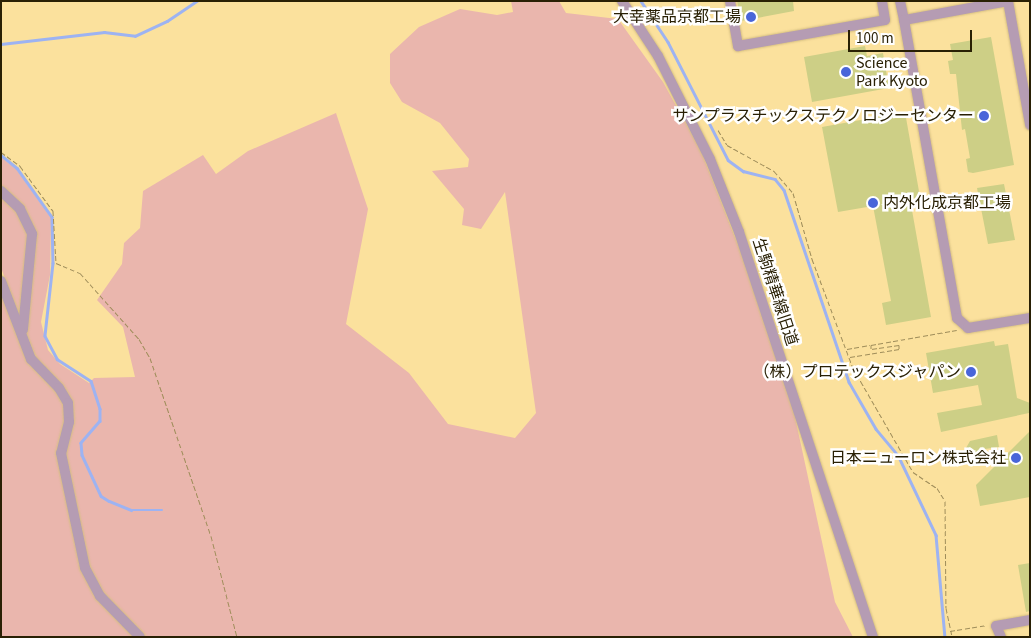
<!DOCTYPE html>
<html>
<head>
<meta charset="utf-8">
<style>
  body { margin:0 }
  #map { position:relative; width:1031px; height:638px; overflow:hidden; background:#fbe19d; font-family:"Source Sans 3","Noto Sans JP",sans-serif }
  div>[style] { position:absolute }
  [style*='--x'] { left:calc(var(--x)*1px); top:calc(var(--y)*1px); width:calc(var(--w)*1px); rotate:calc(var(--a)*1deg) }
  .green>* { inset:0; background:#eab6ad }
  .stream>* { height:2.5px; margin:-1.25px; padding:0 1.25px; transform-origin:1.25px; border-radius:1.25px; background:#9db3f2 }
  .building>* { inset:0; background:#cdcf86 }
  .path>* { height:1px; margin-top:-0.5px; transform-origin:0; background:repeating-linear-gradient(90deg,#9f8d5a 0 5px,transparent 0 7.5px) }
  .roads { filter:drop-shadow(0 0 1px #d5be81) drop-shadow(0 0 1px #d5be81) }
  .minor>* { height:10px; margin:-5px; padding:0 5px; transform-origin:5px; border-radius:5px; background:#b59cb3 }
  .dots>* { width:14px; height:14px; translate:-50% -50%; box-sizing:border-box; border:2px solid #fff; border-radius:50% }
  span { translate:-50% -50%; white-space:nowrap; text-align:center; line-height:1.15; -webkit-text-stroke:5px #fff; paint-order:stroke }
  .poi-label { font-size:16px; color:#292004 }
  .right { translate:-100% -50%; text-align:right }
  .left { translate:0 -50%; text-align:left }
  .street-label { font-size:16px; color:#292004 }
  .frame { position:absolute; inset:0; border:2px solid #292004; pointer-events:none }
  .scale { position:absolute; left:848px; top:30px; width:124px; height:22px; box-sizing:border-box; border:2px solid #292004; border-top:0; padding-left:6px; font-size:15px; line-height:18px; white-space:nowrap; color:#292004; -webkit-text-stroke:4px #fff; paint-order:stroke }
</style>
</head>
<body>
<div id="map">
  <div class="green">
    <i style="clip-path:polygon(511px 1px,559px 1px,566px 13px,618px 19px,663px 82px,701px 151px,782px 357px,835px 602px,853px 637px,144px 637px,102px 594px,86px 561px,64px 458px,73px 415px,38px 363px,1px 268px,1px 157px,16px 169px,51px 218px,50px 275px,41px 322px,48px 350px,60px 364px,89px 383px,94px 378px,135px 377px,123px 327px,97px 300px,122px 264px,124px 243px,140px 228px,143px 191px,203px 155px,216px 174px,248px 151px,336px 113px,368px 209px,346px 324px,409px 373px,448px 424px,515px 438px,536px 413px,505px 192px,481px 229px,462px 225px,464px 209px,432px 171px,468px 167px,469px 159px,440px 123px,402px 102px,390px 83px,390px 54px,419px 27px,460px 9px,497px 15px,513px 12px)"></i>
    <i style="clip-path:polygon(1px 289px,21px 338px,67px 409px,60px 438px,81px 563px,137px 637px,1px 637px)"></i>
  </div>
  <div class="stream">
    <i style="--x:641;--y:1;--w:49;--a:56.6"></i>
    <i style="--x:668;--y:42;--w:132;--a:63"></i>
    <i style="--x:728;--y:160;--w:19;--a:36"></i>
    <i style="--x:743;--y:171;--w:33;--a:14"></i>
    <i style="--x:775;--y:179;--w:14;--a:51"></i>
    <i style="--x:784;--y:190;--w:203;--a:71.3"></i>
    <i style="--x:849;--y:382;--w:54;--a:60.1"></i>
    <i style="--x:876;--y:429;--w:34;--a:50"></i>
    <i style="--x:898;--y:455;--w:89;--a:64.6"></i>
    <i style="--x:936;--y:535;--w:102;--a:85"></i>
    <i style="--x:1;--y:44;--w:104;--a:-6.6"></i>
    <i style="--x:104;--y:32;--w:31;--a:7"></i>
    <i style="--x:135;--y:36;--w:35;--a:-25"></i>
    <i style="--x:167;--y:21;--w:36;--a:-34"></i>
    <i style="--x:1;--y:155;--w:21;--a:39"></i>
    <i style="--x:17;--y:168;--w:60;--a:54.5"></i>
    <i style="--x:52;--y:217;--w:46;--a:88.8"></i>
    <i style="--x:53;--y:263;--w:73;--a:96.3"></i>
    <i style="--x:45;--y:336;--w:26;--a:62"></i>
    <i style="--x:57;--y:359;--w:40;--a:32.9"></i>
    <i style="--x:91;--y:381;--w:29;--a:72"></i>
    <i style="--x:100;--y:409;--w:12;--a:90"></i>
    <i style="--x:100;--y:421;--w:29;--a:131"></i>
    <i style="--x:81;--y:443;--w:12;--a:85"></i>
    <i style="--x:82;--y:455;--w:45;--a:65.1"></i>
    <i style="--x:101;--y:496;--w:9;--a:32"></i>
    <i style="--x:109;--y:501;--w:24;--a:22"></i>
    <i style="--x:131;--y:510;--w:31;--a:0"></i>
  </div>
  <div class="building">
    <i style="clip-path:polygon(737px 1px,793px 1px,794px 11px,741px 21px)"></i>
    <i style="clip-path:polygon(991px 37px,1014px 165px,973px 173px,968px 172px,966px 159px,970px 158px,965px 129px,962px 130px,956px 74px,950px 74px,948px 61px,953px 60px,950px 44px)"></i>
    <i style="clip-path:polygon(865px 46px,867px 56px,883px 53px,889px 88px,812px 102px,804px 57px)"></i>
    <i style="clip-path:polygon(905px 112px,920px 197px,910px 199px,931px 317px,886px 325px,882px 303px,891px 301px,873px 206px,838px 212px,822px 127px)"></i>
    <i style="clip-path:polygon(1004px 184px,1015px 240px,988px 244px,977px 188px)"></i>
    <i style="clip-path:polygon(994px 341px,995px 346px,1008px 344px,1017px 398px,1030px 403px,1029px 413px,941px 432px,937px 413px,982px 405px,978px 385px,933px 393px,926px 353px)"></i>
    <i style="clip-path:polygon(1030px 431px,1030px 497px,980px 506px,976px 485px)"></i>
    <i style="clip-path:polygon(997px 435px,999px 447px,985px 449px,987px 460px,974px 461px,968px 457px,966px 448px,970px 441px)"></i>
    <i style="clip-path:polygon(1030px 563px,1030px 611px,1026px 612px,1018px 565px)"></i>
  </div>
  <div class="path">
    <i style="--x:718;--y:130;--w:17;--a:59"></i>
    <i style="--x:727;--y:145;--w:54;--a:29"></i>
    <i style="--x:774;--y:171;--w:29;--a:49"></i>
    <i style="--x:793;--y:193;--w:69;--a:73.9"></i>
    <i style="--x:812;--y:259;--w:116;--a:69.4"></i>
    <i style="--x:853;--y:368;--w:120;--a:60"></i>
    <i style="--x:913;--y:472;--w:29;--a:34"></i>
    <i style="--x:937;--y:488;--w:15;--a:58"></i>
    <i style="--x:945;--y:501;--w:107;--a:89.5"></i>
    <i style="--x:946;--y:608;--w:30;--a:78"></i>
    <i style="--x:1;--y:152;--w:24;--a:36"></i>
    <i style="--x:20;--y:166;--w:56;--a:53.7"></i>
    <i style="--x:53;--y:211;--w:52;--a:86.7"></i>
    <i style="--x:56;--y:263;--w:26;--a:23"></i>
    <i style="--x:80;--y:273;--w:89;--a:48.2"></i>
    <i style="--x:139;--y:339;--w:22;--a:60"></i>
    <i style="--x:150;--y:358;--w:188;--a:71.1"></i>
    <i style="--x:211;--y:536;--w:104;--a:75.6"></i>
    <i style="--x:847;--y:349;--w:23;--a:-10"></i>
    <i style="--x:850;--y:357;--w:50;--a:-9.3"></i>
    <i style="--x:899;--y:349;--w:4;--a:-90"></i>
    <i style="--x:899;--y:345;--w:28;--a:172"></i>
    <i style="--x:871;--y:349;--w:4;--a:-90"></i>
    <i style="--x:871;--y:345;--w:87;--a:-9.9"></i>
    <i style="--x:950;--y:631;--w:36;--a:-9"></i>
  </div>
  <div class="roads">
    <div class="minor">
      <i style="--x:622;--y:1;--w:66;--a:56.8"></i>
      <i style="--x:658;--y:56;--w:115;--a:63.2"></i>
      <i style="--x:710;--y:159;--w:79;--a:68.3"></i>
      <i style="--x:739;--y:232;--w:427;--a:71.7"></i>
      <i style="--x:730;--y:1;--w:46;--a:79.9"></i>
      <i style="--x:738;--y:46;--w:149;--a:-10"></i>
      <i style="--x:885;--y:20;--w:19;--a:-99"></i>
      <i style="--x:900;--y:1;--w:19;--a:78"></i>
      <i style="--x:1008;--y:1;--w:106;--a:169.6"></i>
      <i style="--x:904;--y:20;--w:303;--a:79.9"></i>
      <i style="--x:957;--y:318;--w:15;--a:42"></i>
      <i style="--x:968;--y:328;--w:63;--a:-9.2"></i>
      <i style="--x:1008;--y:1;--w:126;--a:79.9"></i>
      <i style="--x:1;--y:191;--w:26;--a:43"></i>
      <i style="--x:20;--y:209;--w:28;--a:64"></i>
      <i style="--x:32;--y:234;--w:96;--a:95.4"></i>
      <i style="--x:1;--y:281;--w:84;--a:69"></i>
      <i style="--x:31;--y:359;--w:40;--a:46"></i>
      <i style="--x:59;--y:388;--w:17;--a:59"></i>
      <i style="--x:68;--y:403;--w:19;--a:87"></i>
      <i style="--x:69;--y:422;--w:32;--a:104"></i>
      <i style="--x:61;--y:453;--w:117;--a:78.2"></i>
      <i style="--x:85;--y:568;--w:32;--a:62"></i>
      <i style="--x:100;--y:596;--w:57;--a:45.7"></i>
      <i style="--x:1001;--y:637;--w:12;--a:-114"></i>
      <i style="--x:996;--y:626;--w:35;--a:-10"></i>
    </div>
  </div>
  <div class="dots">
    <i style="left:751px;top:17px;background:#4965d9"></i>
    <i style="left:846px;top:72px;background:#4965d9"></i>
    <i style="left:984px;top:116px;background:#4965d9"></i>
    <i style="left:873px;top:203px;background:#4965d9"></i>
    <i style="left:971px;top:372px;background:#4965d9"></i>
    <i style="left:1016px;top:458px;background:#4965d9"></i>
  </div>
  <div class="poi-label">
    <span class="right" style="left:741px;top:17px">大幸薬品京都工場</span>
    <span class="left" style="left:856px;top:72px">Science<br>Park Kyoto</span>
    <span class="right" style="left:974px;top:116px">サンプラスチックステクノロジーセンター</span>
    <span class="left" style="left:883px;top:203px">内外化成京都工場</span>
    <span class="right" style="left:961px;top:372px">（株）プロテックスジャパン</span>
    <span class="right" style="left:1006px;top:458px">日本ニューロン株式会社</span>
  </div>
  <div class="street-label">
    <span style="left:775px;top:292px;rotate:72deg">生駒精華線旧道</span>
  </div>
  <div class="frame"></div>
  <div class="scale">100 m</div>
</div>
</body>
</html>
